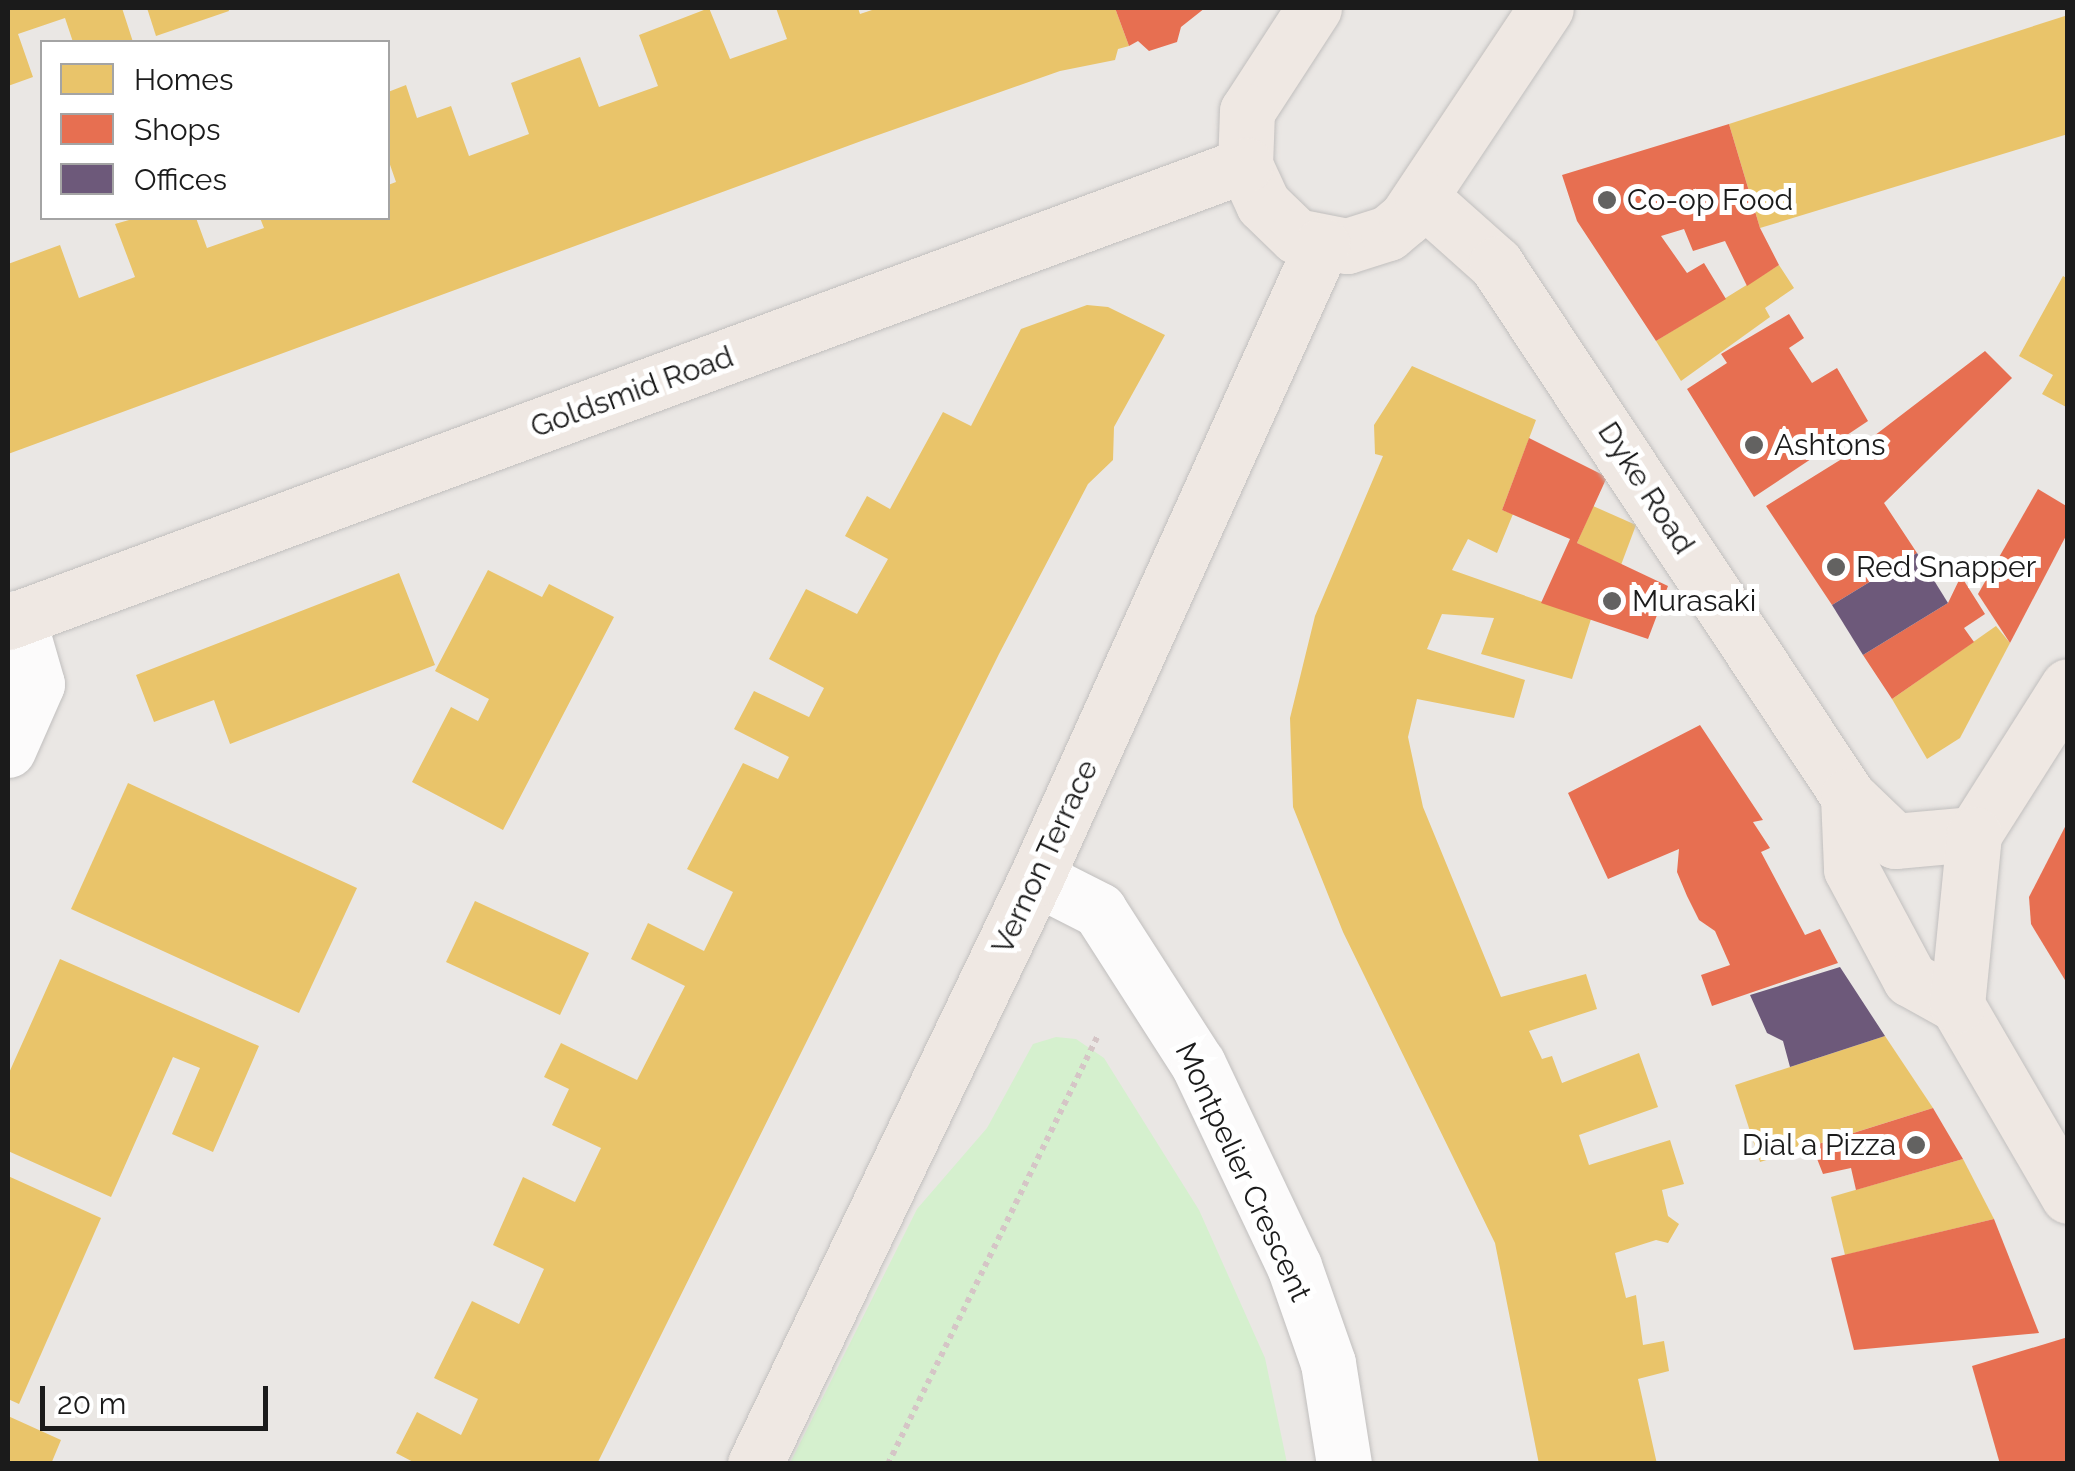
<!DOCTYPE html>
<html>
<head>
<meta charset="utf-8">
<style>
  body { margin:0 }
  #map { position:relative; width:2075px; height:1471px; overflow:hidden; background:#eae7e4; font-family:Raleway,sans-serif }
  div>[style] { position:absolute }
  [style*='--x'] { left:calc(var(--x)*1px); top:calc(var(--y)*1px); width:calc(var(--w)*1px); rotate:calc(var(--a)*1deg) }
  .park>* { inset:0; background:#d5f0ce }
  .homes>* { inset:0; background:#e9c46a }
  .shops>* { inset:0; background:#e76f51 }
  .offices>* { inset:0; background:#6d597a }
  .path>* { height:6px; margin-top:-3px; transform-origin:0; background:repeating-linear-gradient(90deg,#d5c5c6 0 5px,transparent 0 10px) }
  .roads { filter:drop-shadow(0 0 2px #c1bfbe) drop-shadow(0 0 2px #c1bfbe) }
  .minor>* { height:55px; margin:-27.5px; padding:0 27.5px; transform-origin:27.5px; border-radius:27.5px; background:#fcfbfb }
  .major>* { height:55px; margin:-27.5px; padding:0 27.5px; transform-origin:27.5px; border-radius:27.5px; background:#efe8e3 }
  .dots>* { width:28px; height:28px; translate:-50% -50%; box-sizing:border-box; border:5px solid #fff; border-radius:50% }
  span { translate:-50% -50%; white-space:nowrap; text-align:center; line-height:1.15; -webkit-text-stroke:10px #fff; paint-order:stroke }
  .poi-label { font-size:30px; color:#1b1b1b }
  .left { translate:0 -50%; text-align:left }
  .right { translate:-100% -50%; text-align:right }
  .street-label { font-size:30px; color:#1b1b1b }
  .frame { position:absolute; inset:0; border:10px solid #1b1b1b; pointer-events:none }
  .legend { position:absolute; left:40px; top:40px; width:350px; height:180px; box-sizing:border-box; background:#fff; border:2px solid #a4a4a4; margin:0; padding:12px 18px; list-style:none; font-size:30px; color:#1b1b1b }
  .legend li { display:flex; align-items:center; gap:20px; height:50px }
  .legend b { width:50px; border:2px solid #a4a4a4 }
  .scale { position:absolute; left:40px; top:1386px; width:228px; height:45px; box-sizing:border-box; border:5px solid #1b1b1b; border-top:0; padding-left:12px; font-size:30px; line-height:35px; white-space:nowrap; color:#1b1b1b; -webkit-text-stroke:8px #fff; paint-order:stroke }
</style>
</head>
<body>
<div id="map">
  <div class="park">
    <i style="clip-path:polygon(1056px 1037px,1076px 1039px,1104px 1058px,1199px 1210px,1265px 1358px,1287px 1463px,790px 1463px,917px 1209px,987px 1128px,1033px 1044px)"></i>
  </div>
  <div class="homes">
    <i style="clip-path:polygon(8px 8px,122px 8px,133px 42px,73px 42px,65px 18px,18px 34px,33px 77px,8px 86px)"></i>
    <i style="clip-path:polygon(147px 8px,228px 8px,229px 11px,156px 36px)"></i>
    <i style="clip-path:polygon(709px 8px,730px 59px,787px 39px,776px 8px,858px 8px,860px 14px,878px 8px,1115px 8px,1129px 46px,1118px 49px,1115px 60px,1060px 71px,864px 140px,8px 454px,8px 264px,60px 245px,79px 298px,135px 277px,115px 224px,136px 218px,196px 218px,207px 248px,264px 228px,260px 218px,388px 218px,388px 185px,396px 182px,388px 159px,388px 92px,406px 85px,417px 118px,451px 106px,469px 156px,529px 134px,511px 83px,580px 57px,599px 107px,658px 86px,639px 35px)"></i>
    <i style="clip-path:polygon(2068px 15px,2068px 134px,1760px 228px,1729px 124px)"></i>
    <i style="clip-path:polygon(1779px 265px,1794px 288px,1765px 308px,1770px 317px,1681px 381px,1656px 341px)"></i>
    <i style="clip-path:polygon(2063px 276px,2068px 279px,2068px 408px,2042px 394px,2053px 375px,2019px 356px)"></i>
    <i style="clip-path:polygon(1087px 305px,1108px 307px,1165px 335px,1114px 427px,1113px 460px,1088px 484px,999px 654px,597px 1464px,417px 1464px,396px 1453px,417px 1412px,461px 1435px,478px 1399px,434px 1378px,472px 1301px,519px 1324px,544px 1269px,493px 1245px,523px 1177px,575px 1202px,601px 1148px,552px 1125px,569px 1089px,544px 1077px,561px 1043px,637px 1080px,685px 986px,631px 959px,648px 923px,704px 951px,733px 892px,687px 869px,743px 763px,778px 779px,789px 757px,734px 729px,754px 691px,809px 717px,824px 688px,769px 659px,806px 589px,857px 614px,888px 559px,845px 536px,867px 496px,890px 509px,943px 412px,971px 426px,1021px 329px)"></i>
    <i style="clip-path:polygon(1412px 366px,1536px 420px,1502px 510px,1513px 514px,1497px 553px,1468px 539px,1452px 570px,1591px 619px,1572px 679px,1481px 654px,1494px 618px,1442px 614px,1427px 649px,1525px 680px,1514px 718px,1417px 699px,1408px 737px,1423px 807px,1501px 997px,1586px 974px,1597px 1009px,1529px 1031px,1542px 1059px,1552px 1056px,1562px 1083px,1639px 1053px,1658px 1107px,1579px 1135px,1589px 1165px,1670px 1140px,1684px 1184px,1662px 1190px,1668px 1216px,1679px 1224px,1668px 1243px,1656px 1240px,1615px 1253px,1626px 1298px,1636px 1295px,1643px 1345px,1664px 1341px,1669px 1371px,1638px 1379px,1657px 1464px,1539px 1464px,1495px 1243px,1343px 932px,1293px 807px,1290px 718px,1315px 616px,1383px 456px,1375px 454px,1374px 425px)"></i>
    <i style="clip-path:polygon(1593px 506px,1636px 525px,1621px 565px,1577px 543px)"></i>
    <i style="clip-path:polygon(488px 570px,542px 597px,549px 584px,614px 617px,503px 830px,412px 782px,451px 707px,478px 721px,489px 699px,435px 671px)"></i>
    <i style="clip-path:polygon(399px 573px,435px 665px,230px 744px,214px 700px,154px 722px,136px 675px)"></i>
    <i style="clip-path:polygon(1996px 626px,2010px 643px,1960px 738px,1927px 759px,1892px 699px)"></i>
    <i style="clip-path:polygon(128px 783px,357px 888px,299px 1013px,71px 909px)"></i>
    <i style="clip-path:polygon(475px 901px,589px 953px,560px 1015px,446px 962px)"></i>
    <i style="clip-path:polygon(60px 959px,259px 1046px,213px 1152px,172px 1134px,200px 1068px,173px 1057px,111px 1197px,8px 1151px,8px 1075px)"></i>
    <i style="clip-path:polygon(1885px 1036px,1933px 1108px,1760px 1162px,1735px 1085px)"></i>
    <i style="clip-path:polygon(1963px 1159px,1994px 1219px,1845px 1255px,1831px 1197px)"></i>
    <i style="clip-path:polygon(8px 1176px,101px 1218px,19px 1404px,8px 1399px)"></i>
    <i style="clip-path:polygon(8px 1416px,61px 1440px,51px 1464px,8px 1464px)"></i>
  </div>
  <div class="shops">
    <i style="clip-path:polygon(1115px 8px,1205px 8px,1181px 27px,1177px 42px,1149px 51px,1138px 41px,1129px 46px)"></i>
    <i style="clip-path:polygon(1729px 124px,1760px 228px,1779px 265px,1747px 286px,1725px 241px,1693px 251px,1684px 229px,1661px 236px,1687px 273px,1704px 263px,1726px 299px,1656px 341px,1577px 221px,1562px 175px)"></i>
    <i style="clip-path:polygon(1789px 314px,1804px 338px,1789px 348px,1812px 383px,1837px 368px,1868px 421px,1754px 497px,1687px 389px,1727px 363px,1721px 354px)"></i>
    <i style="clip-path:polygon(1985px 351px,2012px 378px,1884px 503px,1917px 553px,1832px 605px,1766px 506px,1853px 452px)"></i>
    <i style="clip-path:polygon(1529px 438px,1607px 477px,1577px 543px,1668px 586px,1648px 639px,1541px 603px,1570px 539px,1502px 510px)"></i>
    <i style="clip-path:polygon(2038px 489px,2068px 507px,2068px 532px,2010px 643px,1978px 594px)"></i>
    <i style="clip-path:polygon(1961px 576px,1985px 614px,1964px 628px,1974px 642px,1892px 699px,1863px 655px,1948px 603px)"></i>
    <i style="clip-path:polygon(1700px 725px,1763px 820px,1753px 822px,1770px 848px,1761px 852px,1805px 935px,1820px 929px,1838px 963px,1712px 1006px,1701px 975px,1730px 965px,1715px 931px,1699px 920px,1687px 896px,1677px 872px,1679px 849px,1608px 879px,1568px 793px)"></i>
    <i style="clip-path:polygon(2068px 821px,2068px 985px,2031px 924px,2029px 897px)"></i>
    <i style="clip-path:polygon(1933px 1108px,1963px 1159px,1856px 1190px,1851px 1168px,1823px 1174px,1812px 1146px)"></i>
    <i style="clip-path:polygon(1994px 1219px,2039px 1333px,1854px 1350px,1831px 1258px)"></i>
    <i style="clip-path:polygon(2068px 1337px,2068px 1464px,2000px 1464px,1972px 1366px)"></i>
  </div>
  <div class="offices">
    <i style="clip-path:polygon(1917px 553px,1948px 603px,1863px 655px,1832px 605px)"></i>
    <i style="clip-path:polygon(1840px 967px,1885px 1036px,1790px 1067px,1783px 1041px,1767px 1033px,1750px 995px)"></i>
  </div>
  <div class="path">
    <i style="--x:888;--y:1464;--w:479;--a:-63.9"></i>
  </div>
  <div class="roads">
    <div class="minor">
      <i style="--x:8;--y:750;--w:72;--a:-66.3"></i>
      <i style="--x:37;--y:684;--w:69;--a:-106.1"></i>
      <i style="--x:1036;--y:878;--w:71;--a:26.9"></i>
      <i style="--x:1099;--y:910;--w:183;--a:57.3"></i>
      <i style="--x:1198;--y:1064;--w:224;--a:64.6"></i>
      <i style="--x:1294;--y:1266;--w:103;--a:70.7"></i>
      <i style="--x:1328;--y:1363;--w:102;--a:81"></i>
    </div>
    <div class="major">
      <i style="--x:1314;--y:8;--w:123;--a:123"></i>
      <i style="--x:1247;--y:111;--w:54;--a:92.1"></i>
      <i style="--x:1245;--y:165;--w:43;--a:65.2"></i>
      <i style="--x:1263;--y:204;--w:46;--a:44.1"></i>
      <i style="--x:1296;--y:236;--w:52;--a:11.1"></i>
      <i style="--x:1347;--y:246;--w:43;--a:-17.6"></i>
      <i style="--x:1388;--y:233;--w:23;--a:-40"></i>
      <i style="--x:1406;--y:218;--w:252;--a:-56.3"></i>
      <i style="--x:1422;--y:198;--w:99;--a:41.7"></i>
      <i style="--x:1496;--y:264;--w:638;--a:56.51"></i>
      <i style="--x:1848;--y:796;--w:65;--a:43.8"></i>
      <i style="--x:1895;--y:841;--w:79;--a:-5.1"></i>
      <i style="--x:8;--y:622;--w:1319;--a:-20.28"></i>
      <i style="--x:1848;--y:796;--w:73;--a:87.6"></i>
      <i style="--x:1851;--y:869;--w:125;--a:61.8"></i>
      <i style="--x:1910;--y:979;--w:54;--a:29"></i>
      <i style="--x:1957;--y:1005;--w:221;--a:59.8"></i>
      <i style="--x:1974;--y:834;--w:175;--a:-57.6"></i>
      <i style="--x:1957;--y:1005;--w:172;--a:-84.3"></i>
      <i style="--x:755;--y:1464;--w:650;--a:-64.38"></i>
      <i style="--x:1036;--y:878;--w:695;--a:-65.69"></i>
    </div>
  </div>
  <div class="dots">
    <i style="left:1607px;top:200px;background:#636261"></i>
    <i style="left:1754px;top:445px;background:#636261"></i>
    <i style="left:1836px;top:567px;background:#636261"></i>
    <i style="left:1612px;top:601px;background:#636261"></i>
    <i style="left:1916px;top:1145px;background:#636261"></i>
  </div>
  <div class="poi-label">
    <span class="left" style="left:1627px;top:200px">Co-op Food</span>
    <span class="left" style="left:1774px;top:445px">Ashtons</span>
    <span class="left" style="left:1856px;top:567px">Red Snapper</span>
    <span class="left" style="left:1632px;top:601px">Murasaki</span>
    <span class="right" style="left:1896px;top:1145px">Dial a Pizza</span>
  </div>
  <div class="street-label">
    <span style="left:632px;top:392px;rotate:-20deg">Goldsmid Road</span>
    <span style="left:1646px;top:488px;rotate:57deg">Dyke Road</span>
    <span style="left:1045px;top:857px;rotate:-65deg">Vernon Terrace</span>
    <span style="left:1243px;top:1172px;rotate:65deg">Montpelier Crescent</span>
  </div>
  <div class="frame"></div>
  <ul class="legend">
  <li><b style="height:28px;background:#e9c46a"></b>Homes</li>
  <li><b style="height:28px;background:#e76f51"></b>Shops</li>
  <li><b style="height:28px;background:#6d597a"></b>Offices</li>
  </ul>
  <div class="scale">20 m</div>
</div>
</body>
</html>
